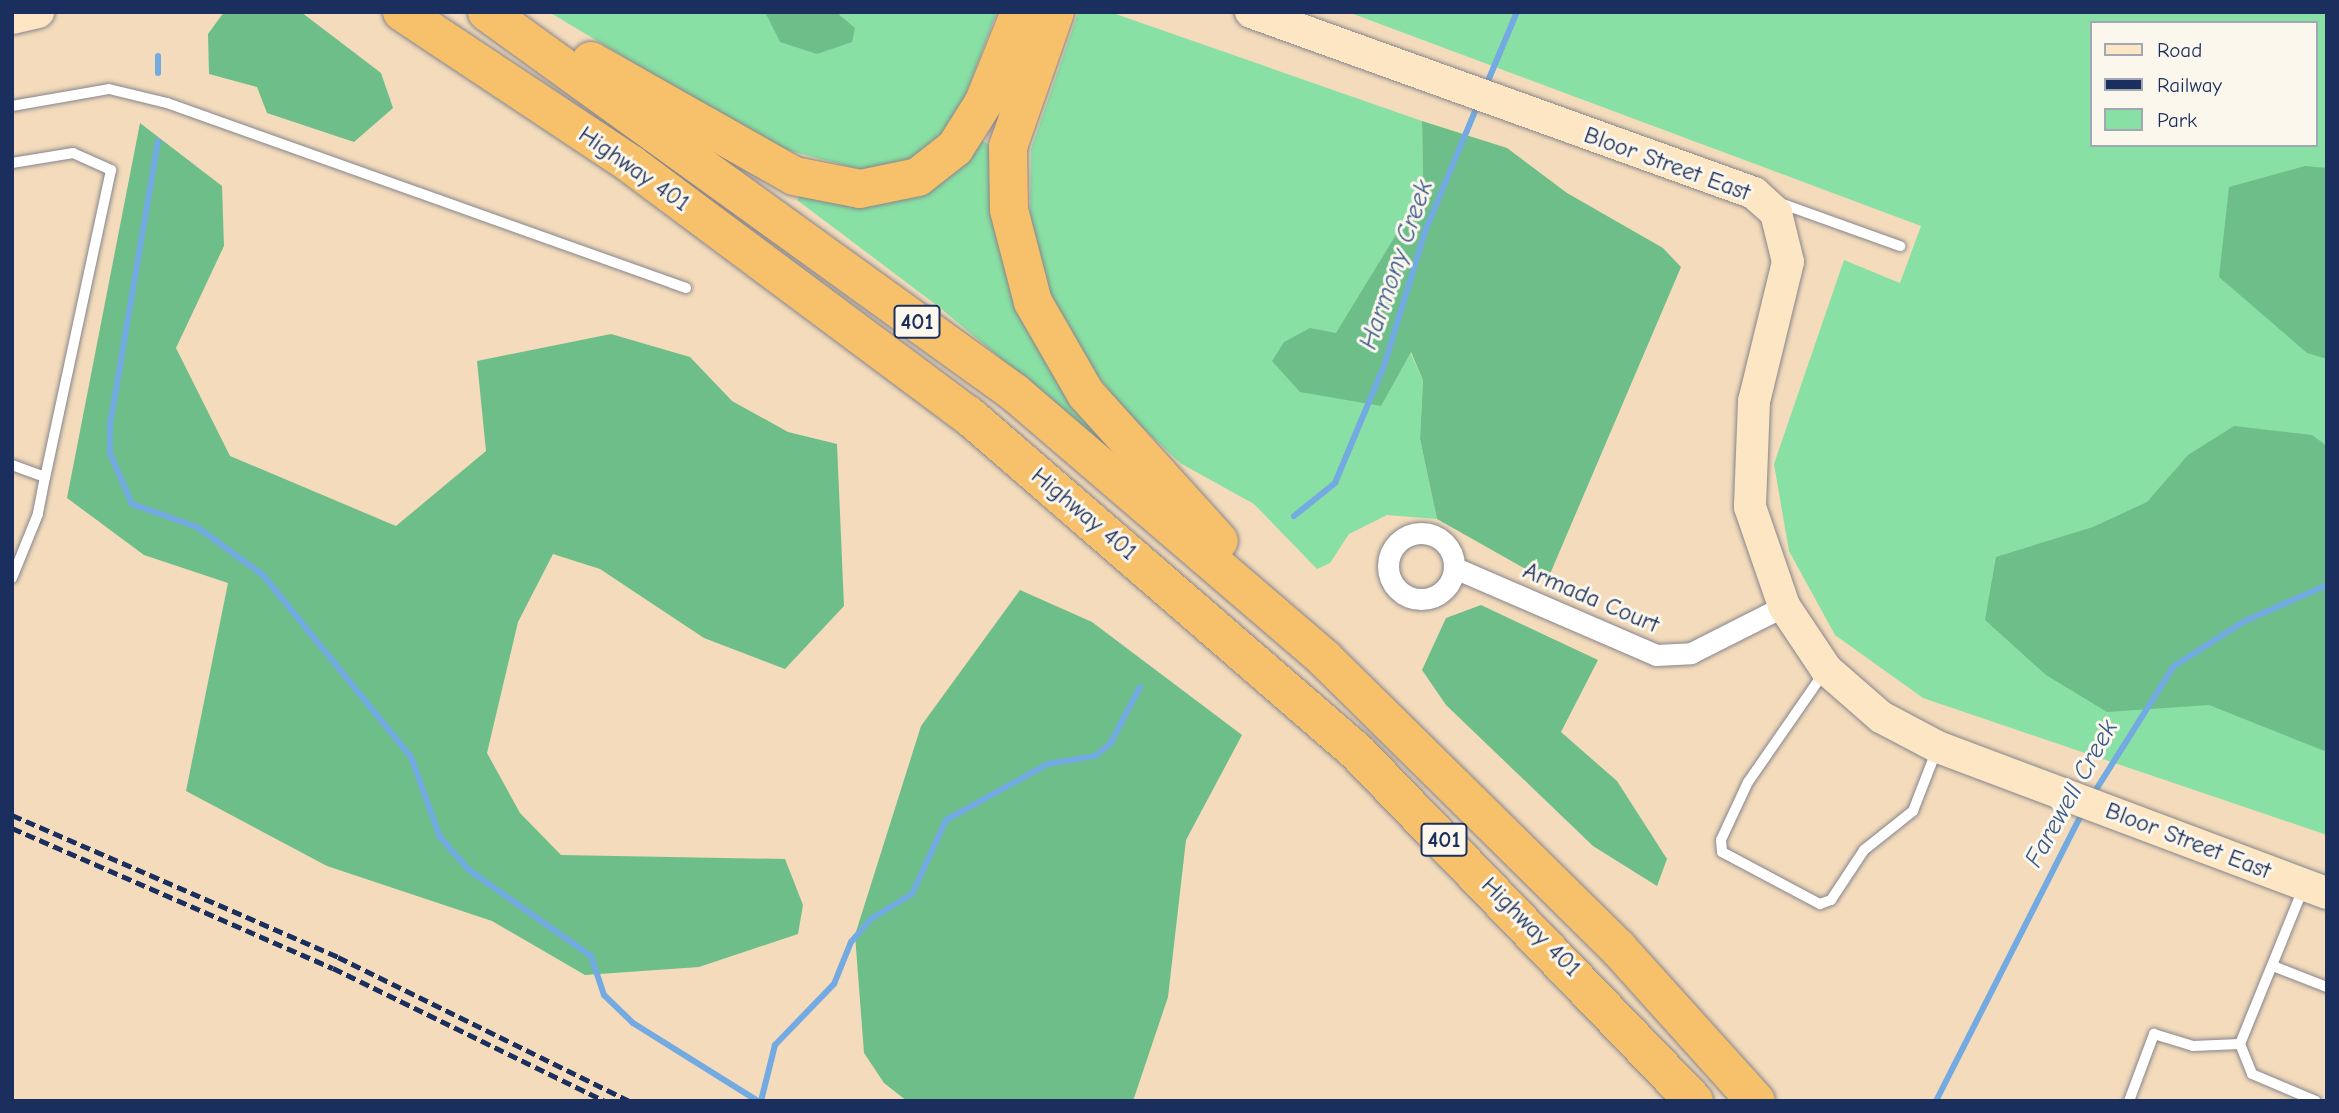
<!DOCTYPE html>
<html>
<head>
<meta charset="utf-8">
<style>
  body { margin:0 }
  #map { position:relative; width:2339px; height:1113px; overflow:hidden; background:#f3dbbb; font-family:"Comic Neue",sans-serif }
  div>[style] { position:absolute }
  [style*='--x'] { left:calc(var(--x)*1px); top:calc(var(--y)*1px); width:calc(var(--w)*1px); rotate:calc(var(--a)*1deg) }
  .green>* { inset:0; background:#88e0a4 }
  .forest>* { inset:0; background:#6ebe8a }
  .stream>* { height:6px; margin:-3px; padding:0 3px; transform-origin:3px; border-radius:3px; background:#72aae1 }
  .roads { filter:drop-shadow(0 0 2px #87858c) drop-shadow(0 0 2px #87858c) }
  .service>* { height:10px; margin:-5px; padding:0 5px; transform-origin:5px; border-radius:5px; background:#fff }
  .minor>* { height:21px; margin:-10.5px; padding:0 10.5px; transform-origin:10.5px; border-radius:10.5px; background:#fff }
  .minor>.ring { margin:-10.5px; padding:0; box-sizing:content-box; background:none; border:21px solid #fff; border-radius:50% }
  .secondary>* { height:32px; margin:-16px; padding:0 16px; transform-origin:16px; border-radius:16px; background:#fce6c4 }
  .motorway>* { height:38px; margin:-19px; padding:0 19px; transform-origin:19px; border-radius:19px; background:#f7c06b }
  .rail>* { height:5px; margin-top:-2.5px; transform-origin:0; background:repeating-linear-gradient(90deg,#1b2f5e 0 10px,transparent 0 15px) }
  span { translate:-50% -50%; white-space:nowrap; text-align:center; line-height:1.15; -webkit-text-stroke:6px #fbf7ec; paint-order:stroke }
  .shield-label span { padding:2px 5px; background:#fbf7ec; border:2px solid; border-radius:5px; -webkit-text-stroke-width:0 }
  .shield-label { font-size:23px; color:#1b2f5e; font-weight:700 }
  .street-label { font-size:24px; color:#1b2f5e }
  .water-label { font-size:26px; color:#395a8c; font-style:italic }
  .frame { position:absolute; inset:0; border:14px solid #1b2f5e; pointer-events:none }
  .legend { position:absolute; left:2090px; top:21px; width:228px; height:126px; box-sizing:border-box; background:#fbf7ec; border:2px solid #a1a7b3; margin:0; padding:9px 12px; list-style:none; font-size:21px; color:#1b2f5e }
  .legend li { display:flex; align-items:center; gap:14px; height:35px }
  .legend b { width:35px; border:2px solid #a1a7b3 }
</style>
</head>
<body>
<div id="map">
  <div class="green">
    <i style="clip-path:polygon(549px 12px,997px 12px,961px 107px,940px 143px,906px 164px,870px 172px,775px 147px)"></i>
    <i style="clip-path:polygon(1110px 12px,1422px 121px,1423px 175px,1403px 223px,1336px 334px,1310px 329px,1410px 352px,1423px 380px,1420px 439px,1437px 519px,1387px 515px,1349px 534px,1330px 563px,1317px 569px,1254px 504px,1180px 463px,1127px 413px,1083px 357px,1050px 293px,1030px 221px,1031px 149px,1078px 13px)"></i>
    <i style="clip-path:polygon(evenodd,1348px 12px,2327px 12px,2327px 835px,1923px 698px,1835px 635px,1789px 551px,1774px 464px,1844px 260px,1900px 283px,1921px 226px,1348px 12px,2092px 23px,2316px 23px,2316px 145px,2092px 145px,2092px 23px)"></i>
    <i style="clip-path:polygon(980px 140px,997px 148px,998px 184px,1110px 437px,1107px 447px,939px 307px,797px 200px,801px 194px,852px 207px,889px 203px,959px 170px)"></i>
  </div>
  <div class="forest">
    <i style="clip-path:polygon(224px 12px,301px 12px,381px 73px,393px 108px,354px 142px,267px 113px,257px 87px,209px 74px,208px 34px)"></i>
    <i style="clip-path:polygon(765px 12px,836px 12px,855px 28px,852px 42px,817px 54px,780px 42px)"></i>
    <i style="clip-path:polygon(1422px 121px,1507px 148px,1567px 193px,1663px 248px,1681px 267px,1547px 581px,1437px 519px,1420px 439px,1423px 380px,1411px 352px,1381px 406px,1300px 392px,1272px 361px,1284px 342px,1310px 328px,1336px 333px,1403px 223px,1423px 175px)"></i>
    <i style="clip-path:polygon(140px 123px,222px 186px,224px 246px,176px 348px,230px 456px,396px 526px,486px 451px,477px 361px,611px 334px,690px 357px,732px 401px,788px 432px,837px 444px,844px 606px,785px 669px,704px 638px,600px 569px,553px 554px,518px 622px,487px 753px,520px 813px,561px 855px,785px 859px,803px 905px,798px 934px,699px 967px,585px 975px,492px 921px,327px 866px,186px 791px,228px 583px,144px 555px,67px 498px)"></i>
    <i style="clip-path:polygon(2305px 166px,2327px 168px,2327px 359px,2307px 353px,2219px 277px,2229px 187px)"></i>
    <i style="clip-path:polygon(2234px 426px,2312px 435px,2327px 446px,2327px 752px,2209px 705px,2107px 712px,2046px 675px,1985px 620px,1996px 557px,2093px 527px,2147px 502px,2188px 455px)"></i>
    <i style="clip-path:polygon(1020px 590px,1092px 622px,1242px 735px,1186px 840px,1168px 997px,1133px 1101px,907px 1101px,884px 1083px,864px 1053px,855px 935px,921px 726px)"></i>
    <i style="clip-path:polygon(1481px 605px,1598px 660px,1561px 732px,1617px 781px,1667px 859px,1657px 886px,1593px 846px,1446px 705px,1422px 670px,1446px 618px)"></i>
  </div>
  <div class="stream">
    <i style="--x:158;--y:56;--w:17;--a:90"></i>
    <i style="--x:1485;--y:88;--w:82;--a:-67.2"></i>
    <i style="--x:158;--y:141;--w:289;--a:99.6"></i>
    <i style="--x:110;--y:426;--w:27;--a:90"></i>
    <i style="--x:110;--y:453;--w:56;--a:66.7"></i>
    <i style="--x:132;--y:504;--w:69;--a:19.5"></i>
    <i style="--x:197;--y:527;--w:82;--a:36"></i>
    <i style="--x:263;--y:575;--w:235;--a:50.9"></i>
    <i style="--x:411;--y:757;--w:85;--a:70.1"></i>
    <i style="--x:440;--y:837;--w:44;--a:48.7"></i>
    <i style="--x:469;--y:870;--w:149;--a:35.2"></i>
    <i style="--x:591;--y:956;--w:41;--a:71.6"></i>
    <i style="--x:604;--y:995;--w:40;--a:44"></i>
    <i style="--x:633;--y:1023;--w:147;--a:32"></i>
    <i style="--x:1294;--y:516;--w:53;--a:-38.8"></i>
    <i style="--x:1335;--y:483;--w:127;--a:-67.3"></i>
    <i style="--x:1384;--y:366;--w:143;--a:-73"></i>
    <i style="--x:1426;--y:229;--w:135;--a:-67.4"></i>
    <i style="--x:2092;--y:796;--w:154;--a:-57.8"></i>
    <i style="--x:2174;--y:666;--w:82;--a:-32.5"></i>
    <i style="--x:2243;--y:622;--w:92;--a:-23.8"></i>
    <i style="--x:761;--y:1101;--w:58;--a:-76"></i>
    <i style="--x:775;--y:1045;--w:85;--a:-46"></i>
    <i style="--x:834;--y:984;--w:45;--a:-68"></i>
    <i style="--x:851;--y:942;--w:30;--a:-49"></i>
    <i style="--x:871;--y:919;--w:48;--a:-31.4"></i>
    <i style="--x:912;--y:894;--w:81;--a:-65.3"></i>
    <i style="--x:946;--y:820;--w:116;--a:-28.8"></i>
    <i style="--x:1048;--y:764;--w:48;--a:-9.7"></i>
    <i style="--x:1095;--y:756;--w:19;--a:-39"></i>
    <i style="--x:1110;--y:744;--w:64;--a:-62.2"></i>
    <i style="--x:1936;--y:1101;--w:325;--a:-63.1"></i>
  </div>
  <div class="roads">
    <div class="service">
      <i style="--x:12;--y:106;--w:98;--a:-9.9"></i>
      <i style="--x:109;--y:89;--w:60;--a:13.6"></i>
      <i style="--x:167;--y:103;--w:551;--a:19.62"></i>
      <i style="--x:12;--y:163;--w:62;--a:-9.3"></i>
      <i style="--x:73;--y:153;--w:42;--a:24.1"></i>
      <i style="--x:111;--y:170;--w:314;--a:102.1"></i>
      <i style="--x:1777;--y:202;--w:131;--a:19.7"></i>
      <i style="--x:12;--y:465;--w:35;--a:20"></i>
      <i style="--x:45;--y:477;--w:38;--a:101"></i>
      <i style="--x:38;--y:514;--w:69;--a:112.1"></i>
      <i style="--x:1825;--y:671;--w:135;--a:124.7"></i>
      <i style="--x:1748;--y:782;--w:64;--a:115"></i>
      <i style="--x:1721;--y:840;--w:12;--a:85"></i>
      <i style="--x:1722;--y:852;--w:111;--a:28"></i>
      <i style="--x:1820;--y:904;--w:12;--a:-20"></i>
      <i style="--x:1831;--y:900;--w:60;--a:-56.6"></i>
      <i style="--x:1864;--y:850;--w:63;--a:-38.5"></i>
      <i style="--x:1913;--y:811;--w:66;--a:-68.8"></i>
      <i style="--x:2273;--y:966;--w:58;--a:21.3"></i>
      <i style="--x:2240;--y:1044;--w:32;--a:68"></i>
      <i style="--x:2252;--y:1074;--w:69;--a:22.9"></i>
      <i style="--x:2129;--y:1101;--w:72;--a:-69.5"></i>
      <i style="--x:2154;--y:1034;--w:41;--a:17.1"></i>
      <i style="--x:2193;--y:1046;--w:47;--a:-2.4"></i>
      <i style="--x:2240;--y:1044;--w:170;--a:-67.9"></i>
    </div>
    <div class="minor">
      <i class="ring" style="left:1388px;top:533px;width:45px;height:45px"></i>
      <i style="--x:1455;--y:568;--w:219;--a:23.4"></i>
      <i style="--x:1656;--y:655;--w:35;--a:-3"></i>
      <i style="--x:1691;--y:653;--w:104;--a:-26.8"></i>
    </div>
    <div class="secondary">
      <i style="--x:1251;--y:12;--w:535;--a:19.79"></i>
      <i style="--x:1754;--y:193;--w:30;--a:42"></i>
      <i style="--x:1776;--y:213;--w:50;--a:76.2"></i>
      <i style="--x:1788;--y:262;--w:143;--a:103.7"></i>
      <i style="--x:1754;--y:401;--w:106;--a:92.2"></i>
      <i style="--x:1750;--y:507;--w:105;--a:71"></i>
      <i style="--x:1784;--y:606;--w:76;--a:56.3"></i>
      <i style="--x:1826;--y:669;--w:73;--a:41.1"></i>
      <i style="--x:1881;--y:717;--w:64;--a:27.8"></i>
      <i style="--x:1938;--y:747;--w:415;--a:20.6"></i>
      <i style="--x:12;--y:18;--w:27;--a:-13"></i>
    </div>
    <div class="motorway">
      <i style="--x:402;--y:12;--w:276;--a:33.6"></i>
      <i style="--x:632;--y:165;--w:419;--a:36.7"></i>
      <i style="--x:968;--y:415;--w:515;--a:40.9"></i>
      <i style="--x:1357;--y:752;--w:485;--a:46"></i>
      <i style="--x:487;--y:12;--w:651;--a:35.81"></i>
      <i style="--x:1015;--y:393;--w:408;--a:40.6"></i>
      <i style="--x:1325;--y:659;--w:412;--a:44.6"></i>
      <i style="--x:1618;--y:948;--w:206;--a:48"></i>
      <i style="--x:1055;--y:12;--w:143;--a:109.2"></i>
      <i style="--x:1008;--y:147;--w:63;--a:89.1"></i>
      <i style="--x:1009;--y:210;--w:95;--a:75.4"></i>
      <i style="--x:1033;--y:302;--w:106;--a:60.1"></i>
      <i style="--x:1086;--y:394;--w:198;--a:47.9"></i>
      <i style="--x:591;--y:61;--w:233;--a:29.5"></i>
      <i style="--x:794;--y:176;--w:67;--a:11.1"></i>
      <i style="--x:860;--y:189;--w:59;--a:-11.7"></i>
      <i style="--x:918;--y:177;--w:47;--a:-38.1"></i>
      <i style="--x:955;--y:148;--w:54;--a:-57.8"></i>
      <i style="--x:984;--y:102;--w:97;--a:-68.2"></i>
    </div>
  </div>
  <div class="rail">
    <i style="--x:12;--y:815;--w:356;--a:23.5"></i>
    <i style="--x:338;--y:957;--w:325;--a:26.3"></i>
    <i style="--x:12;--y:828;--w:350;--a:23.6"></i>
    <i style="--x:333;--y:968;--w:302;--a:26.1"></i>
  </div>
  <div class="shield-label">
    <span style="left:917px;top:322px">401</span>
    <span style="left:1444px;top:840px">401</span>
  </div>
  <div class="street-label">
    <span style="left:1667px;top:164px;rotate:20deg">Bloor Street East</span>
    <span style="left:634px;top:169px;rotate:35deg">Highway 401</span>
    <span style="left:1084px;top:514px;rotate:40deg">Highway 401</span>
    <span style="left:1591px;top:598px;rotate:23deg">Armada Court</span>
    <span style="left:2188px;top:841px;rotate:21deg">Bloor Street East</span>
    <span style="left:1531px;top:927px;rotate:45deg">Highway 401</span>
  </div>
  <div class="water-label">
    <span style="left:1397px;top:265px;rotate:-71deg">Harmony Creek</span>
    <span style="left:2072px;top:794px;rotate:-61deg">Farewell Creek</span>
  </div>
  <div class="frame"></div>
  <ul class="legend">
  <li><b style="height:9px;background:#fce6c4"></b>Road</li>
  <li><b style="height:9px;background:#1b2f5e"></b>Railway</li>
  <li><b style="height:19px;background:#88e0a4"></b>Park</li>
  </ul>
</div>
</body>
</html>
